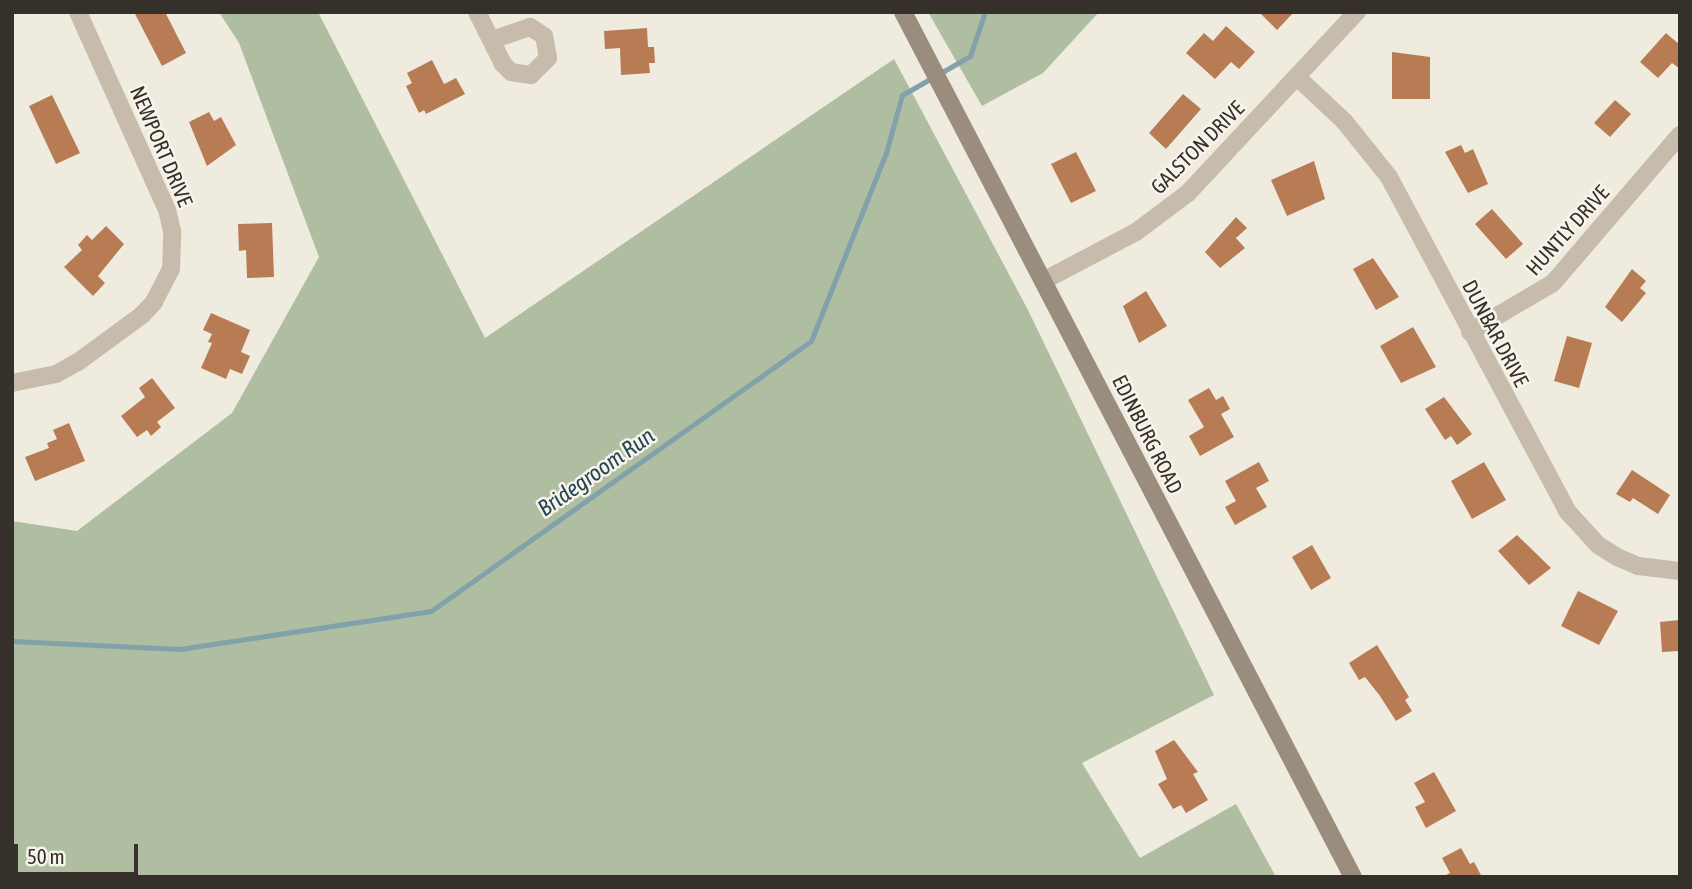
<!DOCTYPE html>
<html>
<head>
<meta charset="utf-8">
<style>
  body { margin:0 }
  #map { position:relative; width:1692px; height:889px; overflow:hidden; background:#f0ebdf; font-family:"Asap Condensed",sans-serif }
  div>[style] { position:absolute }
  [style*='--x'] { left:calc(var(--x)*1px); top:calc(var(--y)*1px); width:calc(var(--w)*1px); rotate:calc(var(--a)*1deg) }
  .green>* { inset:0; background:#afbda1 }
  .stream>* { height:5px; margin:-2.5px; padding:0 2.5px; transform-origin:2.5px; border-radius:2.5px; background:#81a2aa }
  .building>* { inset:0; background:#b87c55 }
  .minor>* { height:18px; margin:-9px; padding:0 9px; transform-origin:9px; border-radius:9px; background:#c7bcac }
  .secondary>* { height:18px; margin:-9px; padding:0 9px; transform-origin:9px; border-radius:9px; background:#9a8d7e }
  span { translate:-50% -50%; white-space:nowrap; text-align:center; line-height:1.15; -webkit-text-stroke:5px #f8f4eb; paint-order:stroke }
  .street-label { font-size:21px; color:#36302a }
  .water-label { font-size:23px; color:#244853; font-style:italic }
  .frame { position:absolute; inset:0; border:14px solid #36302a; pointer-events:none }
  .scale { position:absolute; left:14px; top:844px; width:124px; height:32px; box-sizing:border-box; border:4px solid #36302a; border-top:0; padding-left:9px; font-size:21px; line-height:24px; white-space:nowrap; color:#36302a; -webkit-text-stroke:5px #f8f4eb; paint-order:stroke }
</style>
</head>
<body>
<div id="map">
  <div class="green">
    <i style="clip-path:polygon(219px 12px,318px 12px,485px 338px,894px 59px,1028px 310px,1214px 695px,1082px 763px,1140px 858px,1236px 804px,1276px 877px,12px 877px,12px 521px,77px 531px,232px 413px,319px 257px,239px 43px)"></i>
    <i style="clip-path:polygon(928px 12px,1099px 12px,1043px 73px,982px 106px)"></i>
  </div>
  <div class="stream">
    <i style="--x:12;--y:641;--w:168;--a:2.7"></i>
    <i style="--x:180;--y:649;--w:254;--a:-8.6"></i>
    <i style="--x:431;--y:611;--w:466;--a:-35.4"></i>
    <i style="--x:811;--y:341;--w:202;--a:-68.3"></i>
    <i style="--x:886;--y:153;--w:60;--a:-74.6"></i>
    <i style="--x:902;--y:95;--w:78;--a:-29.8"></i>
    <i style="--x:970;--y:56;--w:46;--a:-71.2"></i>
  </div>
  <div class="building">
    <i style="clip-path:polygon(134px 12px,165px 12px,186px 53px,162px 66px)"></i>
    <i style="clip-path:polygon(1259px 12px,1294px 12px,1277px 30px)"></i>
    <i style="clip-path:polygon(1226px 26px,1255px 52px,1239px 69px,1231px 62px,1215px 79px,1186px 53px,1204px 33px,1213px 41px)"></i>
    <i style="clip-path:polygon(647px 28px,648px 47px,654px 47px,655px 63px,649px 63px,650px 73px,621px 75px,620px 48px,605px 49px,604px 31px)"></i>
    <i style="clip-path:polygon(1666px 33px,1680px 45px,1680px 69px,1672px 63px,1658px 78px,1640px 62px)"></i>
    <i style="clip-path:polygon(1392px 52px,1430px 57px,1430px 99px,1392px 99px)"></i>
    <i style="clip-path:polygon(432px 60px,444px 84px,456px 78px,465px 94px,426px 114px,424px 110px,419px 113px,406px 86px,412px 83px,407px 73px)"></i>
    <i style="clip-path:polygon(1183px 94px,1201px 109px,1166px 149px,1149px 133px)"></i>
    <i style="clip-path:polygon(52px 95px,80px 153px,56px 164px,29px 106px)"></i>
    <i style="clip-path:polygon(1615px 100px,1631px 114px,1610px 137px,1594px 123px)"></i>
    <i style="clip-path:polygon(209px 112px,214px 121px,221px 117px,236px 145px,207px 166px,189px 122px)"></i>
    <i style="clip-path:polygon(1461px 145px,1465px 153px,1473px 149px,1488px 184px,1468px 193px,1445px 152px)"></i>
    <i style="clip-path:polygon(1076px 152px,1096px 191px,1071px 203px,1051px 164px)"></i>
    <i style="clip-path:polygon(1314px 161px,1325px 199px,1287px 216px,1271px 180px)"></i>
    <i style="clip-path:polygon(1492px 209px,1523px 244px,1506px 259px,1475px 224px)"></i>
    <i style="clip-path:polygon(1236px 217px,1247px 228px,1236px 238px,1233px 235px,1245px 248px,1220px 268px,1205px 252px)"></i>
    <i style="clip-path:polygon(272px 223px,274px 277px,247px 278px,246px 250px,239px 251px,238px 224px)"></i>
    <i style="clip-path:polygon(106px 226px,124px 244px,98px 276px,105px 283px,93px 296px,64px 267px,82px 250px,78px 245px,87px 235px,92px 240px)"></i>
    <i style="clip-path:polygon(1373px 258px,1399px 297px,1376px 310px,1353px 269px)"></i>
    <i style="clip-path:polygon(1632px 269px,1646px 281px,1640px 288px,1646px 293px,1622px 322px,1605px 307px)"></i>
    <i style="clip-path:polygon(1146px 291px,1167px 326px,1139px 343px,1123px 306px)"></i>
    <i style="clip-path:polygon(211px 313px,250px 330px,241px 352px,250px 356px,242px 374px,230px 369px,226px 379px,201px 368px,212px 343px,208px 342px,212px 334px,203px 330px)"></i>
    <i style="clip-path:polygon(1413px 327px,1436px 367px,1401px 383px,1380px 346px)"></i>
    <i style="clip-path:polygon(1567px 336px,1592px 343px,1579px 388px,1554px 381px)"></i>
    <i style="clip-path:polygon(152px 378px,175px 408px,157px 422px,161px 427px,151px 436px,147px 430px,137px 437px,121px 416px,145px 397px,139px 388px)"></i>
    <i style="clip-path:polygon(1209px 388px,1216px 400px,1223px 396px,1230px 409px,1221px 414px,1234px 437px,1200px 456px,1189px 436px,1204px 427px,1188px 400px)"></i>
    <i style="clip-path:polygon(1444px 397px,1472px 434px,1457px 445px,1451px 436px,1445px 440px,1425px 409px)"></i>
    <i style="clip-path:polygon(69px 423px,85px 461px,35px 481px,25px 457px,49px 448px,47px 443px,57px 439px,53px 430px)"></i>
    <i style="clip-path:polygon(1259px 462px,1269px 481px,1256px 488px,1267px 507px,1235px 525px,1225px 507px,1236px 501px,1225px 481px)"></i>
    <i style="clip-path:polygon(1484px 462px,1506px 500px,1472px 519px,1451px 481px)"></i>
    <i style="clip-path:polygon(1632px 470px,1670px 495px,1658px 514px,1633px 498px,1630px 502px,1616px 494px)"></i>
    <i style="clip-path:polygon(1517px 535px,1551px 568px,1529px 585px,1498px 551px)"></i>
    <i style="clip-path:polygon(1312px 545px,1331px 578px,1311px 590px,1292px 557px)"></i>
    <i style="clip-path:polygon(1578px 591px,1618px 611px,1599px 645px,1561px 626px)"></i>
    <i style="clip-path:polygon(1679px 620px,1680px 651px,1662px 652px,1660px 622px)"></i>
    <i style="clip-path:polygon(1377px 645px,1409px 697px,1405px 700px,1412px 711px,1396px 721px,1380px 696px,1365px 677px,1359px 680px,1349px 663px)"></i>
    <i style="clip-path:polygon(1174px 740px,1198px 772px,1193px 774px,1208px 800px,1186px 813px,1181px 805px,1173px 809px,1158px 784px,1167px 779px,1155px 751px)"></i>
    <i style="clip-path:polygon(1434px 772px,1456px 811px,1426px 828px,1415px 807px,1425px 802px,1414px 783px)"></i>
    <i style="clip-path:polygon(1461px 848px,1470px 864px,1474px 862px,1482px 877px,1442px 877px,1450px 873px,1442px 858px)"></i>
  </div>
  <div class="minor">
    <i style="--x:477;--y:12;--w:58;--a:63.4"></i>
    <i style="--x:503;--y:64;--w:11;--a:45"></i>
    <i style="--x:511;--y:72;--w:20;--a:9"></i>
    <i style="--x:531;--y:75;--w:24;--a:-45"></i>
    <i style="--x:548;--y:58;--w:22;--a:-100"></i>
    <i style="--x:544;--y:36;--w:17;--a:-147"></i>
    <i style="--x:530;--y:27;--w:40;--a:161.1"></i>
    <i style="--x:1297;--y:77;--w:64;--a:43.1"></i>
    <i style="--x:1344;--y:121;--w:72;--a:51.2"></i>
    <i style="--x:1389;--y:177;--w:378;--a:61.9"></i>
    <i style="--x:1567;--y:511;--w:46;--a:47.6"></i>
    <i style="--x:1598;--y:545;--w:22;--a:32"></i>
    <i style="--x:1617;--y:557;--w:23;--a:23"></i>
    <i style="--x:1638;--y:566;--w:42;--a:6.8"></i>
    <i style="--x:1043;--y:281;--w:105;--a:-27.8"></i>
    <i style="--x:1136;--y:232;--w:65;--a:-36.9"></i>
    <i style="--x:1188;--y:193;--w:248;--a:-47"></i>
    <i style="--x:1470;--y:332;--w:96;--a:-30.6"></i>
    <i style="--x:1553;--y:283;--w:195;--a:-49.4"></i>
    <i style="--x:12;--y:383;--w:45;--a:-11.6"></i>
    <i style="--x:56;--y:374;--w:25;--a:-29"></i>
    <i style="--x:78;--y:362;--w:79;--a:-36.3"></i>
    <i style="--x:142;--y:315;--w:18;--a:-47"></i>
    <i style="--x:154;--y:302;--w:37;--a:-63"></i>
    <i style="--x:171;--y:269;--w:38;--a:-88"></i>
    <i style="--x:172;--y:231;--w:22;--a:-103"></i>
    <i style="--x:167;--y:210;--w:217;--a:-114.2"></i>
  </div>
  <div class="secondary">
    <i style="--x:903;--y:12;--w:975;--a:62.52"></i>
  </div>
  <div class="street-label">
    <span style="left:162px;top:146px;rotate:67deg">NEWPORT DRIVE</span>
    <span style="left:1197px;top:147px;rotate:-45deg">GALSTON DRIVE</span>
    <span style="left:1567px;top:230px;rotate:-48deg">HUNTLY DRIVE</span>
    <span style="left:1496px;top:333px;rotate:62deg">DUNBAR DRIVE</span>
    <span style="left:1148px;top:434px;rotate:63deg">EDINBURG ROAD</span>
  </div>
  <div class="water-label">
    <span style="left:596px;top:472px;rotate:-35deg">Bridegroom Run</span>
  </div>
  <div class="frame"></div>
  <div class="scale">50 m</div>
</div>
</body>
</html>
